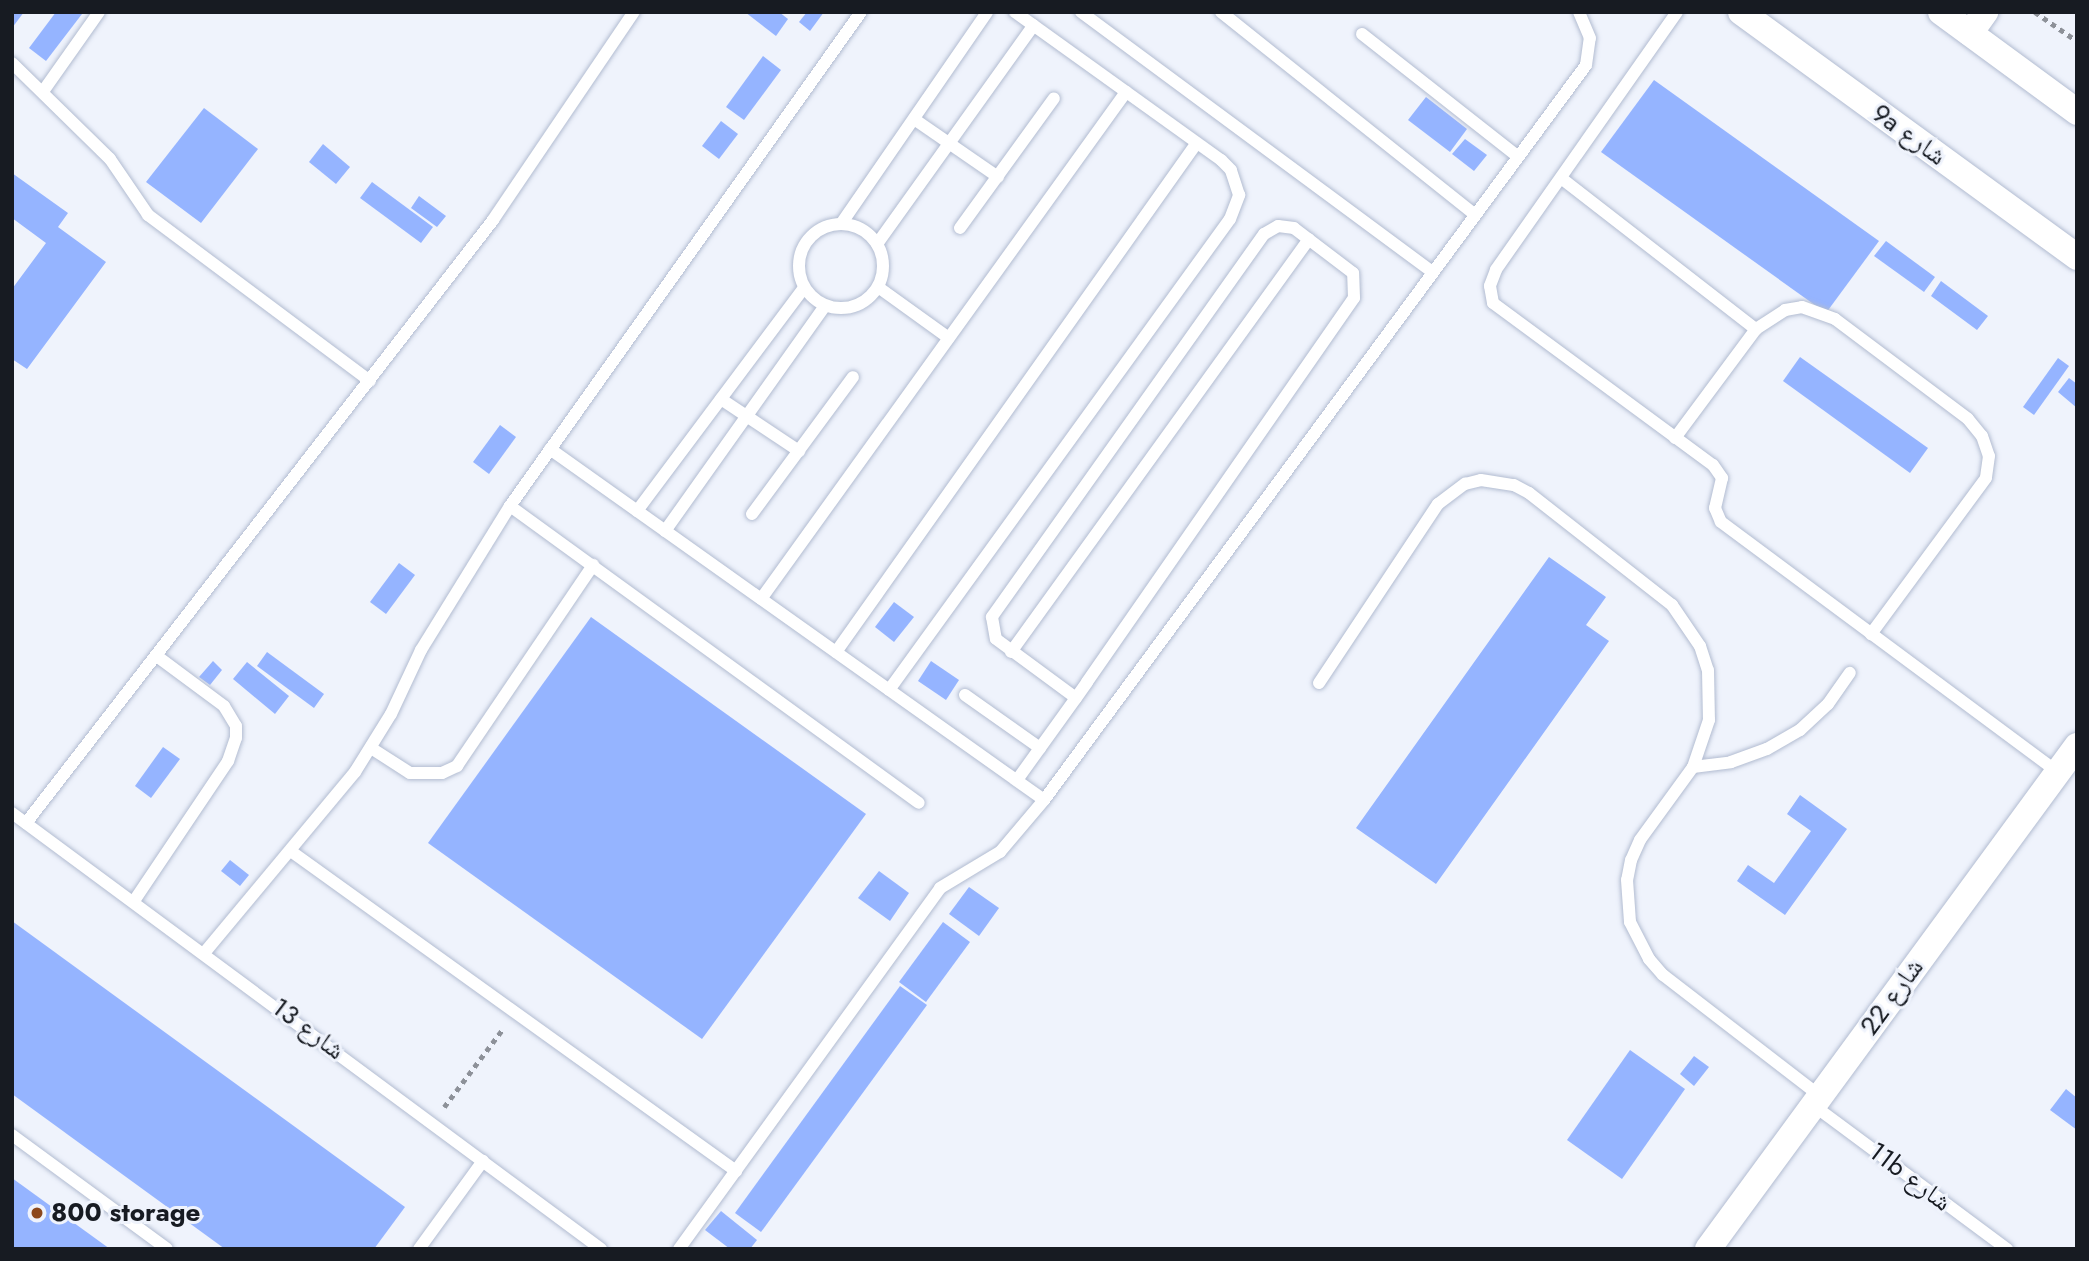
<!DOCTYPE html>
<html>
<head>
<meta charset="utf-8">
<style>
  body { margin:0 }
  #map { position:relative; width:2089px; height:1261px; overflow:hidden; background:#eff3fc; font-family:Jost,"Noto Naskh Arabic",sans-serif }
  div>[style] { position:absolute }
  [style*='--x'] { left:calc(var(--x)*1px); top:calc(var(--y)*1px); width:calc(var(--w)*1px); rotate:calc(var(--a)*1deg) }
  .building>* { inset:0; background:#95b4ff }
  .path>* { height:4.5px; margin-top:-2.25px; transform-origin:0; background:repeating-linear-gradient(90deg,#8d9199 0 5px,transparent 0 10px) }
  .roads { filter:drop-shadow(0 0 2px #b2bcd1) drop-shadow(0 0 2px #b2bcd1) }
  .service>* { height:12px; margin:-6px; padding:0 6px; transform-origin:6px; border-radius:6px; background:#fff }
  .service>.ring { margin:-6px; padding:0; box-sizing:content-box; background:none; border:12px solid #fff; border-radius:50% }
  .minor>* { height:26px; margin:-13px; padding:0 13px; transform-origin:13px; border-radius:13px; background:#fff }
  .dots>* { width:19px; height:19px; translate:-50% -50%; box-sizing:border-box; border:4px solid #eff3fc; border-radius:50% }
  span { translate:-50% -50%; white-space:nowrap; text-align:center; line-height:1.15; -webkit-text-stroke:6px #eff3fc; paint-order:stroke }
  .street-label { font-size:26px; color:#171b22 }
  .poi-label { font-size:26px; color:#171b22; font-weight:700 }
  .left { translate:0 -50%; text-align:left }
  .frame { position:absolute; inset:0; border:14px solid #171b22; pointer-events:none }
</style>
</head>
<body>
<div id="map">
  <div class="building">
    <i style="clip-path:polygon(12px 12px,24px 12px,12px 28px)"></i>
    <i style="clip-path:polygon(56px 12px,82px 14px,46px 61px,29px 48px)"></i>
    <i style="clip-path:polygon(745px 12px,779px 12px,788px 19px,776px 36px)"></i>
    <i style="clip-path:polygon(807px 12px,824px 12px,810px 31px,799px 22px)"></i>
    <i style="clip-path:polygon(763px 56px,781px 70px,744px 120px,726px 107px)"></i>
    <i style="clip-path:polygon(1654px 80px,1879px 241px,1826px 313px,1601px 152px)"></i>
    <i style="clip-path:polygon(1426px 97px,1467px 129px,1450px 152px,1408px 120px)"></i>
    <i style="clip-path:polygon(204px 108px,258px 149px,201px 223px,146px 182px)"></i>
    <i style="clip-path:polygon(721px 121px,738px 134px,719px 159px,702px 146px)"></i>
    <i style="clip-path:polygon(1465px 139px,1487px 155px,1474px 171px,1452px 154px)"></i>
    <i style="clip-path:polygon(323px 144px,350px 167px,336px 184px,309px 162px)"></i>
    <i style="clip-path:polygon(12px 173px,68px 213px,58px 227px,106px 262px,27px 369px,12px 359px,12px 289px,46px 243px,12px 218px)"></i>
    <i style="clip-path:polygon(372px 182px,433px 227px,421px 243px,360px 198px)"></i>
    <i style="clip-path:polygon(419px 196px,446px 216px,437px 227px,411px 208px)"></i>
    <i style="clip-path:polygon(1886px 241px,1935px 277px,1924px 292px,1874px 256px)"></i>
    <i style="clip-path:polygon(1941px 281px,1988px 316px,1977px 330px,1931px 296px)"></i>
    <i style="clip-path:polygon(1800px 357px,1928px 448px,1910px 473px,1783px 381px)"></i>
    <i style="clip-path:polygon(2058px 358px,2069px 366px,2034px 415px,2023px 407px)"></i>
    <i style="clip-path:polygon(2069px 378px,2077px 384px,2077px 408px,2058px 392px)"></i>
    <i style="clip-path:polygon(500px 425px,516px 437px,489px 474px,473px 462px)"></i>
    <i style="clip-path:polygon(1549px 557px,1606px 597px,1586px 625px,1609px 641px,1436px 884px,1356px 828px)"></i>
    <i style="clip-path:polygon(399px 563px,415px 575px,386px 614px,370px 602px)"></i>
    <i style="clip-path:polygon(894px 602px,914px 617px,894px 642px,875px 627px)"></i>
    <i style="clip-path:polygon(591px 617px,866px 814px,702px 1039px,428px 843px)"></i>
    <i style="clip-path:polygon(267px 652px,324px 694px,314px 708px,257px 666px)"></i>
    <i style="clip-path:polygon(213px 661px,222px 670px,210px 685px,199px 677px)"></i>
    <i style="clip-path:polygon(931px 661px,959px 680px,946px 700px,918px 681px)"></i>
    <i style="clip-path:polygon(247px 662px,289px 696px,275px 714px,233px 679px)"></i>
    <i style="clip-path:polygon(163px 747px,180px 759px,151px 798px,135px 786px)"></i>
    <i style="clip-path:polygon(1800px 795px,1847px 829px,1785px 915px,1737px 881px,1748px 865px,1774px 883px,1811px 831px,1787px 814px)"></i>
    <i style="clip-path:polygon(230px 860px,249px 875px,240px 886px,221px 871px)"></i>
    <i style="clip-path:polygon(879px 871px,909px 893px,890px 921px,858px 898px)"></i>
    <i style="clip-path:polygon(969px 887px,999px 908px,979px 936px,949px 914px)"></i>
    <i style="clip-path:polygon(12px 921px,405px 1207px,374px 1249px,225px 1249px,12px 1094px)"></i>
    <i style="clip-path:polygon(943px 922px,970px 942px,926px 1002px,899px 982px)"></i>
    <i style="clip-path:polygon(900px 986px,927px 1005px,761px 1232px,735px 1213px)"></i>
    <i style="clip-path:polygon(1630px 1050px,1685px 1089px,1622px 1179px,1567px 1140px)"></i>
    <i style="clip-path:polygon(1694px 1056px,1709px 1067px,1694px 1086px,1680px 1074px)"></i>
    <i style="clip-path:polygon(2066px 1089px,2077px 1098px,2077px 1130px,2050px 1110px)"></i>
    <i style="clip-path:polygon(12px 1178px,110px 1249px,12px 1249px)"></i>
    <i style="clip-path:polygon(721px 1211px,757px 1240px,750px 1249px,730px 1249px,705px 1230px)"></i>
  </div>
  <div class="path">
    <i style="--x:2035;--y:12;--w:51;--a:34.6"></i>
    <i style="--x:444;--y:1107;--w:96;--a:-53"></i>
  </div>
  <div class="roads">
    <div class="service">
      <i style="--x:1081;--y:12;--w:435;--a:36.5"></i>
      <i style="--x:1221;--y:12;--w:324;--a:38.6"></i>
      <i style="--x:1677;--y:12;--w:315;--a:125.1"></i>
      <i style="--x:1496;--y:270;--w:17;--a:111"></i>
      <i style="--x:1490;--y:286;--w:17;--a:80"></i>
      <i style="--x:1493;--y:303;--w:273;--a:36.4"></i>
      <i style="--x:1713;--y:465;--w:16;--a:55"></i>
      <i style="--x:1722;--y:478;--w:31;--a:103"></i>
      <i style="--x:1715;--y:508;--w:15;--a:67"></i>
      <i style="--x:1721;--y:522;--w:420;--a:36.6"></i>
      <i style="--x:1362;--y:34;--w:197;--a:38.2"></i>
      <i style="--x:12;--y:63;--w:137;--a:44.4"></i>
      <i style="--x:110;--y:159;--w:68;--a:55.8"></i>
      <i style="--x:148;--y:215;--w:277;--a:36.8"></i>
      <i style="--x:44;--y:90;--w:95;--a:-54.8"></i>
      <i style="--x:914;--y:119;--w:102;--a:34.6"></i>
      <i style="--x:1561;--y:178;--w:247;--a:37.8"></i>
      <i class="ring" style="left:799px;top:224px;width:72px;height:72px"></i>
      <i style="--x:841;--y:224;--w:257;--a:-55.4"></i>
      <i style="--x:960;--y:228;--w:160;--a:-54.1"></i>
      <i style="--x:877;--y:244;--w:269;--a:-54.4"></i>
      <i style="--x:878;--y:287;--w:87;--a:35.7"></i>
      <i style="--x:721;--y:399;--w:94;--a:33.7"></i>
      <i style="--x:1675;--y:438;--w:136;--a:-53.4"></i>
      <i style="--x:1756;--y:329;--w:35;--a:-33"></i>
      <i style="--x:1785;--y:310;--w:17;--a:-10"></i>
      <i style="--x:1802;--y:307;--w:35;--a:20"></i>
      <i style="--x:1835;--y:319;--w:166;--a:36.9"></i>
      <i style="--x:1968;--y:419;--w:22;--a:51"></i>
      <i style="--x:1982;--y:436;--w:21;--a:71"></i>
      <i style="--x:1989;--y:456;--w:22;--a:98"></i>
      <i style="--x:1986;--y:478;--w:194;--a:126.4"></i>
      <i style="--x:550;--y:449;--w:606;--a:35.39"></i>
      <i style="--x:510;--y:506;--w:505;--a:35.99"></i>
      <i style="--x:637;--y:511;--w:279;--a:-53.2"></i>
      <i style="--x:752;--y:514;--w:170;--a:-53.6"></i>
      <i style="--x:665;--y:531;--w:276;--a:-54.6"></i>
      <i style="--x:761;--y:599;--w:625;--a:-54.25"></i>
      <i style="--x:836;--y:652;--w:623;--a:-54.68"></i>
      <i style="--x:1011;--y:652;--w:509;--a:-54.19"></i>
      <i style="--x:1319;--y:683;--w:215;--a:-56.4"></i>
      <i style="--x:1438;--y:504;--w:34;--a:-37"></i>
      <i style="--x:1465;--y:484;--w:16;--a:-14"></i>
      <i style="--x:1481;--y:480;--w:33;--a:9"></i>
      <i style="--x:1514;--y:485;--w:17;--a:28"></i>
      <i style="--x:1529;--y:493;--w:182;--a:38.1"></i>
      <i style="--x:1672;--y:605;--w:50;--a:55.7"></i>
      <i style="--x:1700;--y:646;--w:25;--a:72"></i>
      <i style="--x:1708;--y:670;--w:50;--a:88.9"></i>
      <i style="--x:1709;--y:720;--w:50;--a:108.8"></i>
      <i style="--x:1693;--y:767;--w:90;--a:126"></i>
      <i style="--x:1640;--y:840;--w:22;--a:114"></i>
      <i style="--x:1631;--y:860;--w:20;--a:101"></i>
      <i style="--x:1627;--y:880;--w:42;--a:85.9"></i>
      <i style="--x:1630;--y:922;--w:42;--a:62.8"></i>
      <i style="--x:1649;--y:959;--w:21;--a:49"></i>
      <i style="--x:1663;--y:975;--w:198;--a:37.6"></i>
      <i style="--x:889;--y:690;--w:581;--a:-54.1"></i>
      <i style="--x:1230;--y:219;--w:26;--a:-69"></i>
      <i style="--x:1239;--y:195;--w:26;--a:-108"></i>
      <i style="--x:1231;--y:170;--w:14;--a:-135"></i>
      <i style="--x:1221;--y:160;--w:254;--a:-144.3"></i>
      <i style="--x:965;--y:695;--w:92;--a:35.2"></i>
      <i style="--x:371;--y:748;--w:46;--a:32.7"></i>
      <i style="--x:410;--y:773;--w:32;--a:0"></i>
      <i style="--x:442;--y:773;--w:17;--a:-25"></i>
      <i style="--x:457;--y:766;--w:243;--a:-55.9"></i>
      <i style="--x:1693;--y:767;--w:38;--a:-7"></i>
      <i style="--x:1731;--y:762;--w:38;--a:-20"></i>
      <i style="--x:1767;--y:749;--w:38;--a:-30"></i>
      <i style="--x:1800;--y:730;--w:38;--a:-43"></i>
      <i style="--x:1828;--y:704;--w:38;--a:-55"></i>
      <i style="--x:1017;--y:780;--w:101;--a:-54.3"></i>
      <i style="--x:1076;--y:698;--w:19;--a:-55"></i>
      <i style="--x:1087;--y:682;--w:468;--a:-55.2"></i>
      <i style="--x:1354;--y:298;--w:25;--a:-92"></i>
      <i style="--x:1353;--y:273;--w:74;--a:-142.7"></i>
      <i style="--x:1294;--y:228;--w:16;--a:-173"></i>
      <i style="--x:1278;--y:226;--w:16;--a:150"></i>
      <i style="--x:1264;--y:234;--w:470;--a:125.4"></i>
      <i style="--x:992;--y:617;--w:22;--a:80"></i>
      <i style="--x:996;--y:639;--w:99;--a:36.4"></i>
      <i style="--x:12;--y:813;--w:733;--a:36.51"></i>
      <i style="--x:26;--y:823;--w:763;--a:-52.24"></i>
      <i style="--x:493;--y:220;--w:251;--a:-55.9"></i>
      <i style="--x:292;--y:852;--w:547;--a:35.7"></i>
      <i style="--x:134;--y:901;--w:169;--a:-56.1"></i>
      <i style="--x:228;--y:761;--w:24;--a:-71"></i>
      <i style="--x:236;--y:738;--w:12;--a:-90"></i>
      <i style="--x:236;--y:726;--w:23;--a:-121"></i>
      <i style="--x:224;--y:706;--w:82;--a:-143.4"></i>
      <i style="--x:205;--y:952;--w:234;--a:-50.2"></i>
      <i style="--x:355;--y:772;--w:68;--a:-58.2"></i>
      <i style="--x:391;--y:714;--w:71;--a:-64.9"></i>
      <i style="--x:421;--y:650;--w:169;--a:-58.3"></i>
      <i style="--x:510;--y:506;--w:606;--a:-54.61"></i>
      <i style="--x:1813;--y:1105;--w:242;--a:36.6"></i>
      <i style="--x:12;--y:1135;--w:192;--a:36.3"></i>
      <i style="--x:419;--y:1249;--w:109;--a:-54"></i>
      <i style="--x:679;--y:1249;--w:445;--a:-54.1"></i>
      <i style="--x:940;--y:888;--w:70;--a:-31"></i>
      <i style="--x:1000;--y:852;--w:68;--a:-49.8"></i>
      <i style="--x:1044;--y:800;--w:913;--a:-53.59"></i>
      <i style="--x:1586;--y:65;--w:27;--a:-82"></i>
      <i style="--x:1590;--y:38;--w:28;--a:-113"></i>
    </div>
    <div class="minor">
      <i style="--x:1741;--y:12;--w:416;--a:36.1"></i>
      <i style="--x:1941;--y:12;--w:169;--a:36.3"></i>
      <i style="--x:1970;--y:33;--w:26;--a:-54"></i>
      <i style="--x:1708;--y:1249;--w:624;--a:-53.74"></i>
    </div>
  </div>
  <div class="dots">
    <i style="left:37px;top:1213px;background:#8c481d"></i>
  </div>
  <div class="street-label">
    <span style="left:1909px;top:135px;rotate:36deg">9a شارع</span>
    <span style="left:1892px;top:997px;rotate:-54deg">شارع 22</span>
    <span style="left:308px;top:1029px;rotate:37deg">شارع 13</span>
    <span style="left:1910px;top:1177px;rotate:37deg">11b شارع</span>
  </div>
  <div class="poi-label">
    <span class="left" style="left:51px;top:1213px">800 storage</span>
  </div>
  <div class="frame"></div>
</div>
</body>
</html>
